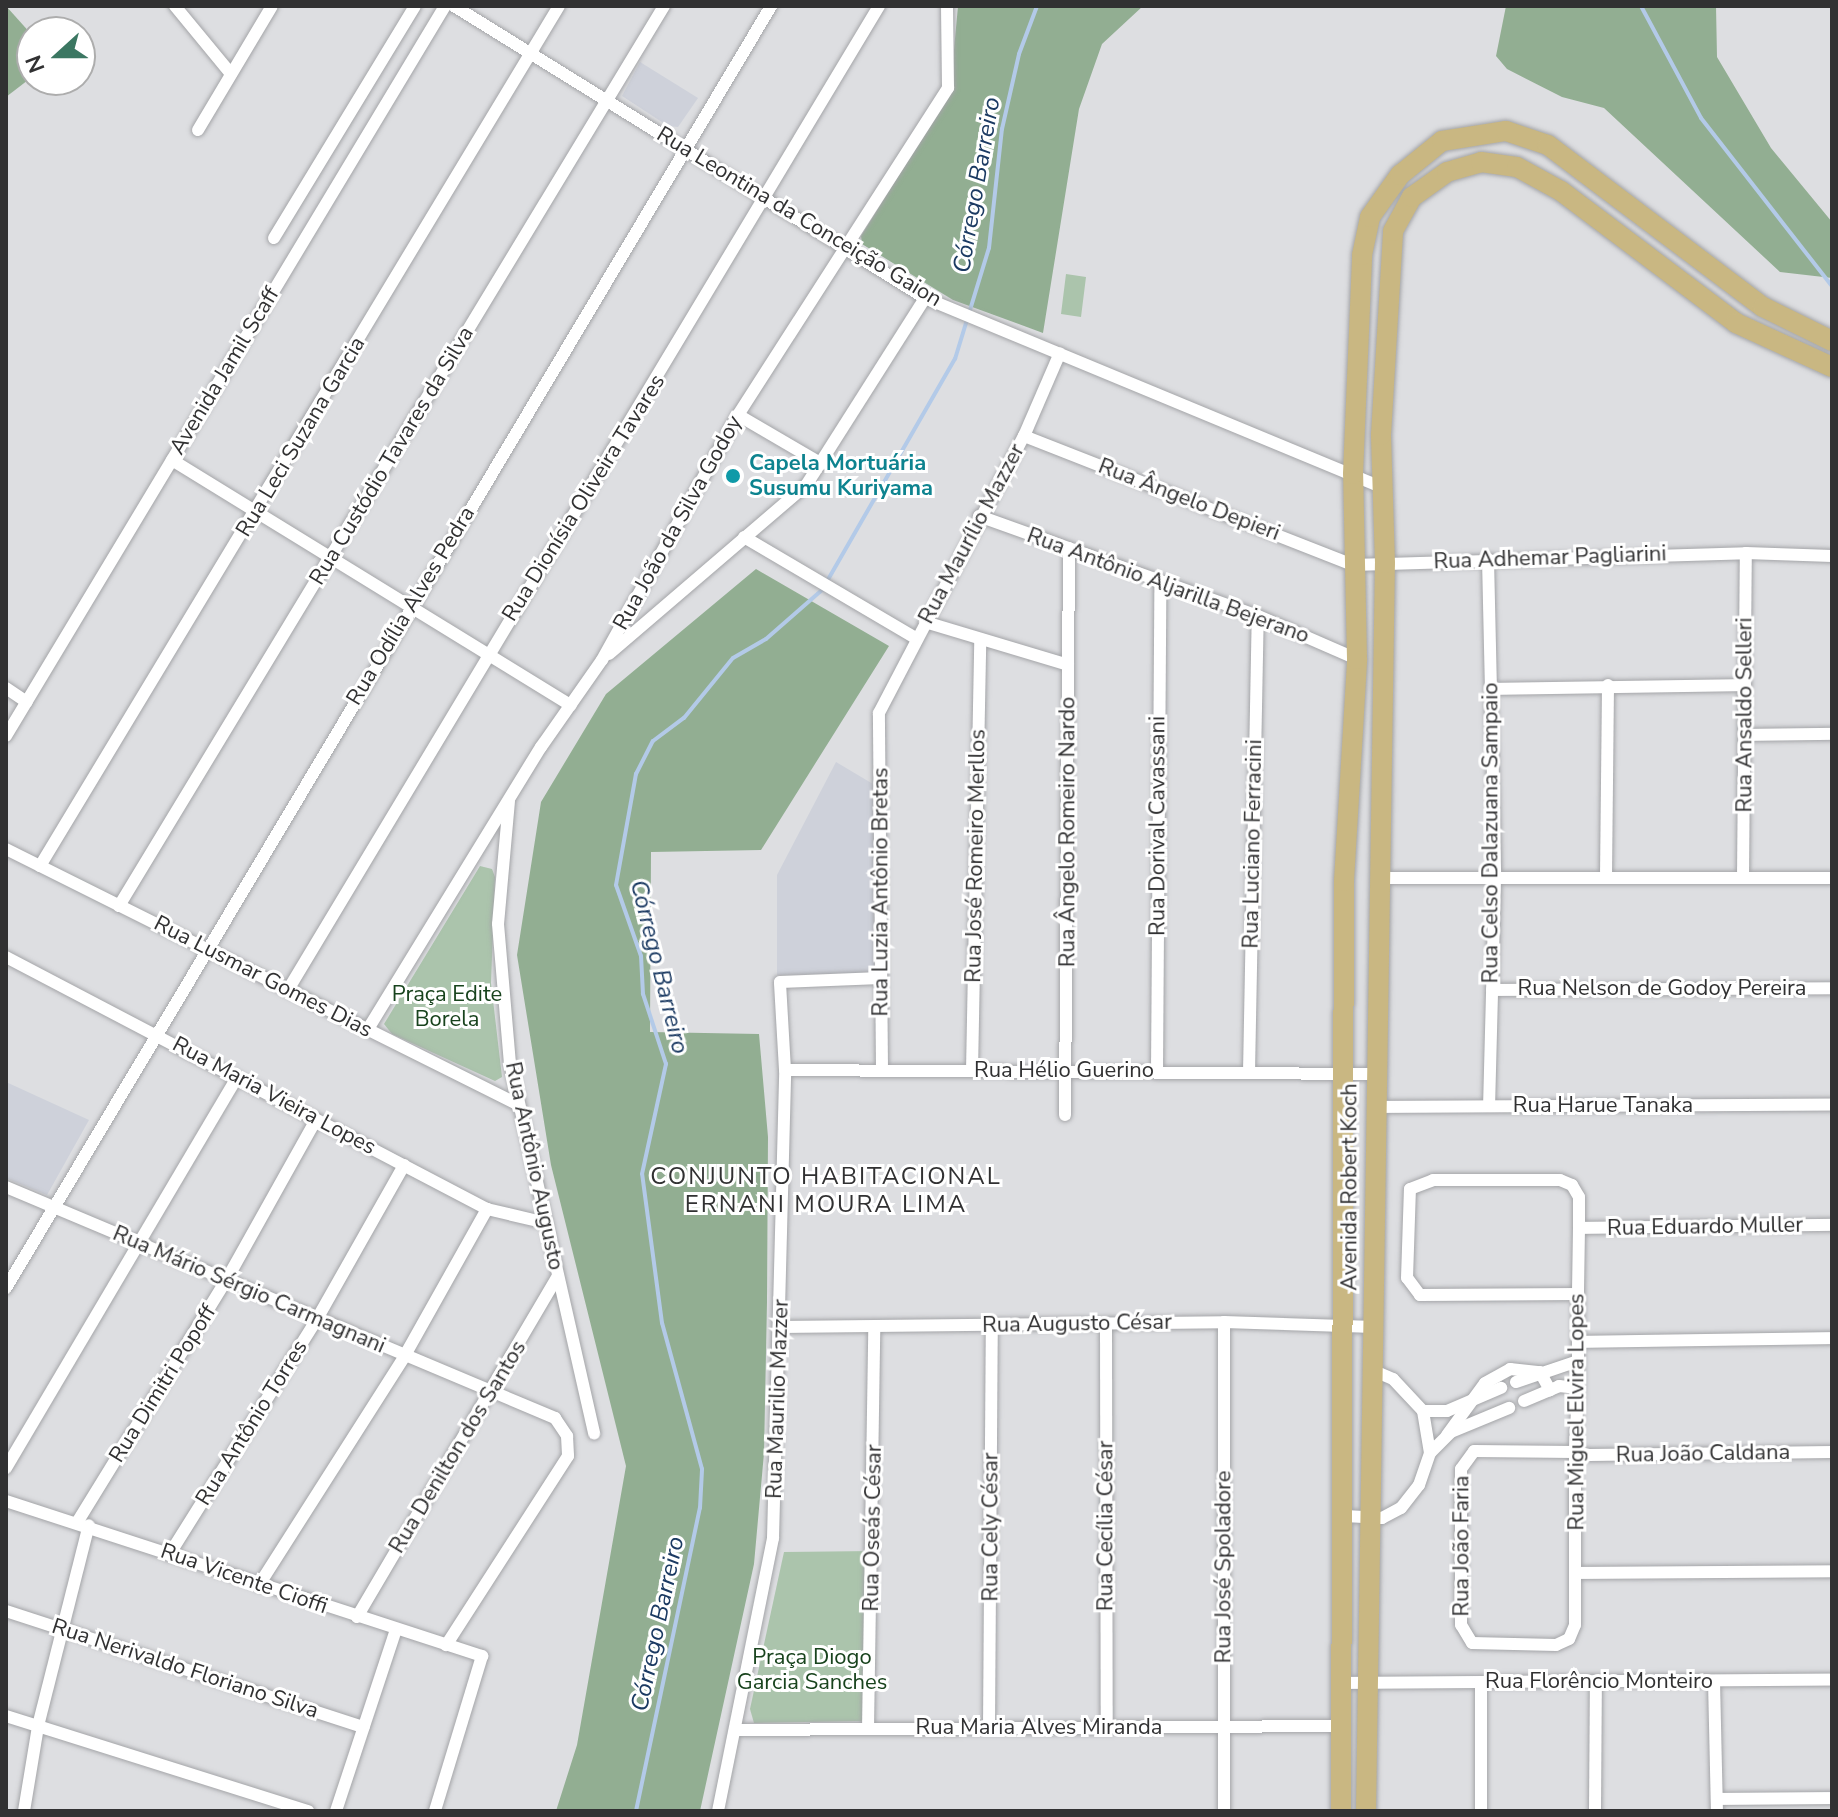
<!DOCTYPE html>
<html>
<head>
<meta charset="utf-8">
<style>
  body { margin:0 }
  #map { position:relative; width:1838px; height:1817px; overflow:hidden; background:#dddee1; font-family:"Nunito Sans",sans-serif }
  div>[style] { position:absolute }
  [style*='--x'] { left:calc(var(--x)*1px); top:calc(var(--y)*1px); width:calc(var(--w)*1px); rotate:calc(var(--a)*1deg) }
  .built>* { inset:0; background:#ced1da }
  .green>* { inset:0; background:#abc4ac }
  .forest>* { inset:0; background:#92ae92 }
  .stream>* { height:4px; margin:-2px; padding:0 2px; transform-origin:2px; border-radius:2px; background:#b3cae8 }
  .roads { filter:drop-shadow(0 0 2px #a4a5a8) drop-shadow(0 0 2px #a4a5a8) }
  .minor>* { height:12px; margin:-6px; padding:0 6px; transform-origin:6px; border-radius:6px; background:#fff }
  .primary>* { height:20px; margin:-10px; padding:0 10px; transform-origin:10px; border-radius:10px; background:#c9b782 }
  .dots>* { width:22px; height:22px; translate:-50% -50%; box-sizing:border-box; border:4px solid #fff; border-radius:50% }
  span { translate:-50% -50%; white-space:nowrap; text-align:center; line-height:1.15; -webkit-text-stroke:6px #fff; paint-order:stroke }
  .street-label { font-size:22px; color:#313132 }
  .culture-label { font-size:22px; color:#0d838f; font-weight:700 }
  .left { translate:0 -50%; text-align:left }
  .park-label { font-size:22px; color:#18431d }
  .water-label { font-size:24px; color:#1b3a62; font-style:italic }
  .neighbourhood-label { font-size:24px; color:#313132; letter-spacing:2px }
  .frame { position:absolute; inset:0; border:8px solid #313132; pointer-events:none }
  .north { position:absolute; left:16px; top:16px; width:80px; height:80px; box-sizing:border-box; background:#fff; border:2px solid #adadad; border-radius:50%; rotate:249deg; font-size:22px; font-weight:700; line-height:32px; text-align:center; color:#313132 }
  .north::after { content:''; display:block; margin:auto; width:28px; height:36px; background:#3b7762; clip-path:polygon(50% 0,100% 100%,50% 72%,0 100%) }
</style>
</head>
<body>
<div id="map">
  <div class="built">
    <i style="clip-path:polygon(640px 62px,698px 98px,678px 127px,668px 126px,622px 96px)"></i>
    <i style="clip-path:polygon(836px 762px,873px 784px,874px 973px,777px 975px,777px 875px)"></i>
    <i style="clip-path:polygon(6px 1082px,89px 1120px,47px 1195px,6px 1178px)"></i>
  </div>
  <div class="green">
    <i style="clip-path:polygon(1066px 274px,1086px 277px,1081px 317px,1061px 314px)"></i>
    <i style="clip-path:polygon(480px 866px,492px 869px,495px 877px,491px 983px,502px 1077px,495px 1081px,392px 1034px,384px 1024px)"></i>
    <i style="clip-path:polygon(875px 1551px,863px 1721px,754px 1723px,750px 1709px,784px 1552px)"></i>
  </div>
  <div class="forest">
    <i style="clip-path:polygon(6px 6px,32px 35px,32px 77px,6px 97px)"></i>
    <i style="clip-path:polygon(958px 6px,1143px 6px,1102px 44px,1079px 109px,1043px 333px,953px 300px,862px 244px,861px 236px,950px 93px)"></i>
    <i style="clip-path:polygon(1506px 6px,1716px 6px,1717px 57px,1771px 148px,1832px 222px,1832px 278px,1780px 272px,1604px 108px,1562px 97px,1507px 69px,1496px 56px)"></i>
    <i style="clip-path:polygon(756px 569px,889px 646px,761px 850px,651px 852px,650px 1032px,759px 1034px,768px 1137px,767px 1302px,764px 1453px,754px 1564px,700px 1811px,556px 1811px,577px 1745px,626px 1466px,551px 1165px,517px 955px,541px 802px,606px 694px)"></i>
  </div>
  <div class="stream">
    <i style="--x:1641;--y:6;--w:127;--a:61.8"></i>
    <i style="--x:1701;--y:118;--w:213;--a:52.1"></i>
    <i style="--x:636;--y:1811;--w:310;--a:-78.1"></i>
    <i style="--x:700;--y:1508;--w:39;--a:-87"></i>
    <i style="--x:702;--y:1469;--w:151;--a:-105.3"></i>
    <i style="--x:662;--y:1323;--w:150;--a:-97.6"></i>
    <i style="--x:642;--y:1174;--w:113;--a:-77.7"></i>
    <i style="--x:666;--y:1064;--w:74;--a:-108.2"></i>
    <i style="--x:643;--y:994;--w:38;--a:-93"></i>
    <i style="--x:641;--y:956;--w:75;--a:-109.4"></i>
    <i style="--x:616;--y:885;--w:113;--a:-79.8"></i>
    <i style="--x:636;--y:774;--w:37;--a:-63"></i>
    <i style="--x:653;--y:741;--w:39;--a:-37"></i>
    <i style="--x:684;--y:718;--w:77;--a:-50.8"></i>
    <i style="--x:733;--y:658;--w:38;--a:-30"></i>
    <i style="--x:766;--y:639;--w:74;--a:-41.2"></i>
    <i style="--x:822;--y:590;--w:267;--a:-60.1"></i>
    <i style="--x:955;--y:359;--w:116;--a:-73"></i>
    <i style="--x:989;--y:248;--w:120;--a:-83.8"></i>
    <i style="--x:1002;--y:129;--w:77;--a:-77.2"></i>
    <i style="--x:1019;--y:54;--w:51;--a:-69.4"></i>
  </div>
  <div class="roads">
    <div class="minor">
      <i style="--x:175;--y:6;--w:88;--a:50.5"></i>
      <i style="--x:454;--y:6;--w:554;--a:31.8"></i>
      <i style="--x:925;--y:298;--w:495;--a:22.5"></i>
      <i style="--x:198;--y:130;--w:144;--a:-59.2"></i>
      <i style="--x:274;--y:238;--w:271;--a:-58.7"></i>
      <i style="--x:738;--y:415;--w:97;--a:30.3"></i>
      <i style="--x:1024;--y:436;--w:353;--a:21.4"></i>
      <i style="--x:1353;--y:565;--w:393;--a:-1.7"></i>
      <i style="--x:1746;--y:553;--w:86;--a:2"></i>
      <i style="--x:172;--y:460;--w:468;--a:31.6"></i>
      <i style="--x:979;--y:516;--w:296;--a:19.7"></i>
      <i style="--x:1258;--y:616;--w:108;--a:23.5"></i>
      <i style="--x:744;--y:537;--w:201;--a:30.5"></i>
      <i style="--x:1488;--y:559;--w:320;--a:88.7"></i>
      <i style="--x:1495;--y:879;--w:227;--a:91.5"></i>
      <i style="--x:925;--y:622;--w:149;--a:16.7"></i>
      <i style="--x:609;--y:654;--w:261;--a:-40.6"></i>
      <i style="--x:807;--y:484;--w:220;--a:-57.6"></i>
      <i style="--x:6;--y:688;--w:25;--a:34"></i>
      <i style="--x:1492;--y:689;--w:253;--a:-0.9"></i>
      <i style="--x:1745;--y:735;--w:87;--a:-0.7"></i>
      <i style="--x:6;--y:736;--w:852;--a:-58.98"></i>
      <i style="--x:509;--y:801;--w:123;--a:95.1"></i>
      <i style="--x:498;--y:924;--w:140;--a:85.1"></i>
      <i style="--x:510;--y:1063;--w:380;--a:77.2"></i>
      <i style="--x:6;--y:849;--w:573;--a:26.52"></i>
      <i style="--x:40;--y:866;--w:1004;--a:-58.89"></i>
      <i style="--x:1606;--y:877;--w:192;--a:-89.4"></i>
      <i style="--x:1743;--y:877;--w:324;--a:-89.5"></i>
      <i style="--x:1378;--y:878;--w:454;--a:0"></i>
      <i style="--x:119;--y:906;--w:1052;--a:-58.8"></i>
      <i style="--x:6;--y:957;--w:543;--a:27.65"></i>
      <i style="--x:487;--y:1209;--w:61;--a:13.3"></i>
      <i style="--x:288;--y:990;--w:1148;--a:-59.01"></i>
      <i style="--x:1492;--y:990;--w:340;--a:-0.3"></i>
      <i style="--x:368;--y:1029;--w:331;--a:-58.5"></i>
      <i style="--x:541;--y:747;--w:106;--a:-55"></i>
      <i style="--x:602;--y:660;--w:280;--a:-61"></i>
      <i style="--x:738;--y:415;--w:389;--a:-57.3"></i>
      <i style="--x:948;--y:88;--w:82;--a:-90.7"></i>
      <i style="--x:785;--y:1070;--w:589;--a:0.39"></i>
      <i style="--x:882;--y:1070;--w:357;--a:-90.5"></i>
      <i style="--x:879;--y:713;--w:313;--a:-62.4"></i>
      <i style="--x:1024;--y:436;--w:90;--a:-66.6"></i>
      <i style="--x:972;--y:1071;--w:430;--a:-88.9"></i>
      <i style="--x:1157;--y:1072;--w:491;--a:-89.6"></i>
      <i style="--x:1249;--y:1072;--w:456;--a:-88.9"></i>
      <i style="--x:1374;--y:1107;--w:458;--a:-0.3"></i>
      <i style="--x:1065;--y:1115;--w:567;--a:-89.6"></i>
      <i style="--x:6;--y:1187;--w:596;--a:22.82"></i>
      <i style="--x:555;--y:1418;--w:22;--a:56"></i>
      <i style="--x:567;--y:1436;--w:20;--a:87"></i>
      <i style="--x:568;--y:1456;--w:225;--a:122.8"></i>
      <i style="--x:1579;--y:1228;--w:253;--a:-0.7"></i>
      <i style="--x:6;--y:1288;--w:1493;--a:-59.17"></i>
      <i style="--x:1578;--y:1294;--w:158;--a:179.6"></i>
      <i style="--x:1420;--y:1295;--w:21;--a:-127"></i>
      <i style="--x:1407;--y:1278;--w:89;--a:-88.1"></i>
      <i style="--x:1410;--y:1189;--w:25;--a:-21"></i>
      <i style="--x:1433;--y:1180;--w:127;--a:0"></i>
      <i style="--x:1560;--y:1180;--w:13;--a:23"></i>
      <i style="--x:1572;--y:1185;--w:14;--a:60"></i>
      <i style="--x:1579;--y:1197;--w:31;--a:90"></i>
      <i style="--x:1579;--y:1228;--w:66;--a:90.9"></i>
      <i style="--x:1578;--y:1294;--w:94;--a:90"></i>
      <i style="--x:1578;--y:1388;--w:64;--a:92.7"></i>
      <i style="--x:1575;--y:1452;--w:173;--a:90"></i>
      <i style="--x:1575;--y:1625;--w:15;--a:113"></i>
      <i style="--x:1569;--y:1639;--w:14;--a:155"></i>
      <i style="--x:1556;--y:1645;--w:84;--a:-178.6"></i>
      <i style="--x:1472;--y:1643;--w:21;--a:-121"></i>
      <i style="--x:1461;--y:1625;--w:156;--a:-90"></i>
      <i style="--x:1461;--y:1469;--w:22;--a:-54"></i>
      <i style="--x:1474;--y:1451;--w:101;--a:0.6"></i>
      <i style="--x:1575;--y:1452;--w:14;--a:12"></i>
      <i style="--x:1589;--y:1455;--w:243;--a:-0.7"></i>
      <i style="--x:1106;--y:1324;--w:404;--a:89.9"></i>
      <i style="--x:780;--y:1327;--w:444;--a:-0.6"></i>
      <i style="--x:1224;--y:1322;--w:150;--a:1.9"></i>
      <i style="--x:1578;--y:1342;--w:254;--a:-0.9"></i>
      <i style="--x:1516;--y:1382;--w:65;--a:-18.7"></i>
      <i style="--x:1524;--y:1401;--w:38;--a:-23"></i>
      <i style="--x:1559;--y:1386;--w:19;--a:6"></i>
      <i style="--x:1423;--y:1411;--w:24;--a:0"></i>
      <i style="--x:1447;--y:1411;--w:59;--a:-23.1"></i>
      <i style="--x:1447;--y:1435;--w:64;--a:-53.8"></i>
      <i style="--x:1485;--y:1383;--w:29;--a:-29"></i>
      <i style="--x:1510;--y:1369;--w:30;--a:6"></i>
      <i style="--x:1540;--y:1372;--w:21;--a:61"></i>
      <i style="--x:1430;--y:1453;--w:30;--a:-45"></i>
      <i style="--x:1451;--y:1432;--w:63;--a:-22.5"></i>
      <i style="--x:6;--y:1468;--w:452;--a:-59.4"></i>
      <i style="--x:6;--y:1501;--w:501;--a:18.04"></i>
      <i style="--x:482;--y:1656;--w:162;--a:106.9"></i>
      <i style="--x:1345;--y:1516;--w:37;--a:3"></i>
      <i style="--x:1382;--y:1518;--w:21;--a:-28"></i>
      <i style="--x:1401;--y:1508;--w:29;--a:-52"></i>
      <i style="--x:1419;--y:1485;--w:34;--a:-71"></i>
      <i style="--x:1430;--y:1453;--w:43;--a:-99.5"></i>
      <i style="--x:1423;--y:1411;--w:44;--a:-133.2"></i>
      <i style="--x:1393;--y:1379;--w:21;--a:-157"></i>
      <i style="--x:78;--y:1521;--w:284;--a:-58.4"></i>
      <i style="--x:227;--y:1279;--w:182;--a:-60.8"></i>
      <i style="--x:169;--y:1555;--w:279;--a:-57.9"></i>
      <i style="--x:317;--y:1319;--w:177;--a:-60.5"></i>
      <i style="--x:1577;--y:1573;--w:255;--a:-0.4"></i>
      <i style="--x:259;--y:1585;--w:270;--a:-57.5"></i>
      <i style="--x:404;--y:1357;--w:170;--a:-60.7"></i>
      <i style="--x:6;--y:1611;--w:376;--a:18"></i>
      <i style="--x:357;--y:1617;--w:396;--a:-59.5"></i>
      <i style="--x:1714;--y:1681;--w:130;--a:88.7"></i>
      <i style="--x:1342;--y:1683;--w:490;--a:-0.4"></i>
      <i style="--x:6;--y:1716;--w:317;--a:17.5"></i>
      <i style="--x:989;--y:1728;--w:403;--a:-89.6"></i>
      <i style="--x:868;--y:1729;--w:402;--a:-89.1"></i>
      <i style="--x:736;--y:1730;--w:605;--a:-0.38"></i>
      <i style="--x:1717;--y:1799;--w:115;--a:-0.5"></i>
      <i style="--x:24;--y:1811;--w:86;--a:-80.6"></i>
      <i style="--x:38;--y:1726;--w:207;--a:-75.8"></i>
      <i style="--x:336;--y:1811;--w:191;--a:-71.7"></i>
      <i style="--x:718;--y:1811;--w:278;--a:-78.6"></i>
      <i style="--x:773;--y:1538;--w:468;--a:-88.5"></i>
      <i style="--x:785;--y:1070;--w:88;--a:-93.3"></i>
      <i style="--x:780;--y:982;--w:101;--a:-2.3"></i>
      <i style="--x:1224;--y:1811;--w:489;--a:-90"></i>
      <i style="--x:1481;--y:1811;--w:128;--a:-90"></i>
      <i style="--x:1595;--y:1811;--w:130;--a:-89.6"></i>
    </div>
    <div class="primary">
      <i style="--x:1341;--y:1811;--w:930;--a:-89.82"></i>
      <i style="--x:1344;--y:881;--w:222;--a:-86.6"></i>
      <i style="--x:1357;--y:659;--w:185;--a:-91.2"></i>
      <i style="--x:1353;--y:474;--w:219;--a:-87.6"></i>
      <i style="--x:1362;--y:255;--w:39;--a:-78"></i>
      <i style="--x:1370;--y:217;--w:52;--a:-54.5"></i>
      <i style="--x:1400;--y:175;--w:54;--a:-39"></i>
      <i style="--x:1442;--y:141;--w:65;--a:-8.9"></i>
      <i style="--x:1506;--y:131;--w:44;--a:18.4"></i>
      <i style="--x:1548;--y:145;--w:269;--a:37"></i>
      <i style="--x:1763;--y:307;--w:77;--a:26.2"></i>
      <i style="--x:1366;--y:1811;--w:1248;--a:-89.13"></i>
      <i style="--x:1385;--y:563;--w:128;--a:-91.8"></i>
      <i style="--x:1381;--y:435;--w:204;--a:-86.6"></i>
      <i style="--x:1393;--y:231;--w:39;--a:-61"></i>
      <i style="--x:1412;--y:197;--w:43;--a:-35.5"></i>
      <i style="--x:1447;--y:172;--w:35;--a:-16"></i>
      <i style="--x:1481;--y:162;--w:36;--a:8"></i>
      <i style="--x:1517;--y:167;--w:50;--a:28.6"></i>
      <i style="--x:1561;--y:191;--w:219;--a:37"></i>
      <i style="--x:1736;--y:323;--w:106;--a:24.6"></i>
    </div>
  </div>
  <div class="dots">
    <i style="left:733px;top:476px;background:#0f9aa8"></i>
  </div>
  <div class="street-label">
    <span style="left:799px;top:217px;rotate:31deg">Rua Leontina da Conceição Gaion</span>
    <span style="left:225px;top:371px;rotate:-59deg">Avenida Jamil Scaff</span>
    <span style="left:301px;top:437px;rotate:-59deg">Rua Leci Suzana Garcia</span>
    <span style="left:392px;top:456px;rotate:-59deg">Rua Custódio Tavares da Silva</span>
    <span style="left:584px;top:498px;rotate:-58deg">Rua Dionísia Oliveira Tavares</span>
    <span style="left:1189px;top:500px;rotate:21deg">Rua Ângelo Depieri</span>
    <span style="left:678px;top:523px;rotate:-61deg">Rua João da Silva Godoy</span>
    <span style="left:972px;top:534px;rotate:-62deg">Rua Maurílio Mazzer</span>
    <span style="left:1550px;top:558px;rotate:-2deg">Rua Adhemar Pagliarini</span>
    <span style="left:1168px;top:586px;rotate:20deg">Rua Antônio Aljarilla Bejerano</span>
    <span style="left:411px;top:606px;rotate:-59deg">Rua Odília Alves Pedra</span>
    <span style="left:1745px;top:715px;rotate:-90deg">Rua Ansaldo Selleri</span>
    <span style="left:1158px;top:826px;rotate:-90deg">Rua Dorival Cavassani</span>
    <span style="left:1068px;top:832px;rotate:-90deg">Rua Ângelo Romeiro Nardo</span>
    <span style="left:1491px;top:833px;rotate:-90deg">Rua Celso Dalazuana Sampaio</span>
    <span style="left:1253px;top:844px;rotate:-89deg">Rua Luciano Ferracini</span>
    <span style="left:976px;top:856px;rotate:-89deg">Rua José Romeiro Merllos</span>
    <span style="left:881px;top:892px;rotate:-90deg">Rua Luzia Antônio Bretas</span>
    <span style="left:263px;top:977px;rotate:27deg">Rua Lusmar Gomes Dias</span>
    <span style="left:1662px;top:989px">Rua Nelson de Godoy Pereira</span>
    <span style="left:1064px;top:1071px">Rua Hélio Guerino</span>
    <span style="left:274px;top:1096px;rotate:28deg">Rua Maria Vieira Lopes</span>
    <span style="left:1603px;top:1106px">Rua Harue Tanaka</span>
    <span style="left:534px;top:1166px;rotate:78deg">Rua Antônio Augusto</span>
    <span style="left:1350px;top:1187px;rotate:-90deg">Avenida Robert Koch</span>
    <span style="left:1705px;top:1227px;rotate:-1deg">Rua Eduardo Muller</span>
    <span style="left:249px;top:1290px;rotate:23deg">Rua Mário Sérgio Carmagnani</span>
    <span style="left:1077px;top:1324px;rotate:-1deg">Rua Augusto César</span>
    <span style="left:163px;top:1384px;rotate:-58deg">Rua Dimitri Popoff</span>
    <span style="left:778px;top:1399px;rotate:-88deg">Rua Maurilio Mazzer</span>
    <span style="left:1577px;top:1412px;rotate:-90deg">Rua Miguel Elvira Lopes</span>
    <span style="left:252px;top:1423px;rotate:-58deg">Rua Antônio Torres</span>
    <span style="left:458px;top:1447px;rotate:-59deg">Rua Denilton dos Santos</span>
    <span style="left:1703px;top:1454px;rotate:-1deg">Rua João Caldana</span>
    <span style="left:1106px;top:1526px;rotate:-90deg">Rua Cecília César</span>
    <span style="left:991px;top:1527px;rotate:-90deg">Rua Cely César</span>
    <span style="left:873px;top:1528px;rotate:-89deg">Rua Oseás César</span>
    <span style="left:1462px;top:1546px;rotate:-90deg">Rua João Faria</span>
    <span style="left:1224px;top:1567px;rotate:-90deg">Rua José Spoladore</span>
    <span style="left:244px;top:1579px;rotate:19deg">Rua Vicente Cioffi</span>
    <span style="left:185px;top:1669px;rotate:18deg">Rua Nerivaldo Floriano Silva</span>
    <span style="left:1599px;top:1682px">Rua Florêncio Monteiro</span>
    <span style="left:1039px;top:1728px">Rua Maria Alves Miranda</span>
  </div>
  <div class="culture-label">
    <span class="left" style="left:749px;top:476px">Capela Mortuária<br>Susumu Kuriyama</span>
  </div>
  <div class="park-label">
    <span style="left:447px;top:1007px">Praça Edite<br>Borela</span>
    <span style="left:812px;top:1670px">Praça Diogo<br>Garcia Sanches</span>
  </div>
  <div class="water-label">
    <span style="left:977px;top:185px;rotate:-80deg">Córrego Barreiro</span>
    <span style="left:659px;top:967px;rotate:76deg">Córrego Barreiro</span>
    <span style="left:658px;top:1624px;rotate:-78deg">Córrego Barreiro</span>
  </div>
  <div class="neighbourhood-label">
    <span style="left:826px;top:1191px">CONJUNTO HABITACIONAL<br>ERNANI MOURA LIMA</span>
  </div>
  <div class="frame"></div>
  <div class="north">N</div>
</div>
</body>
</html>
